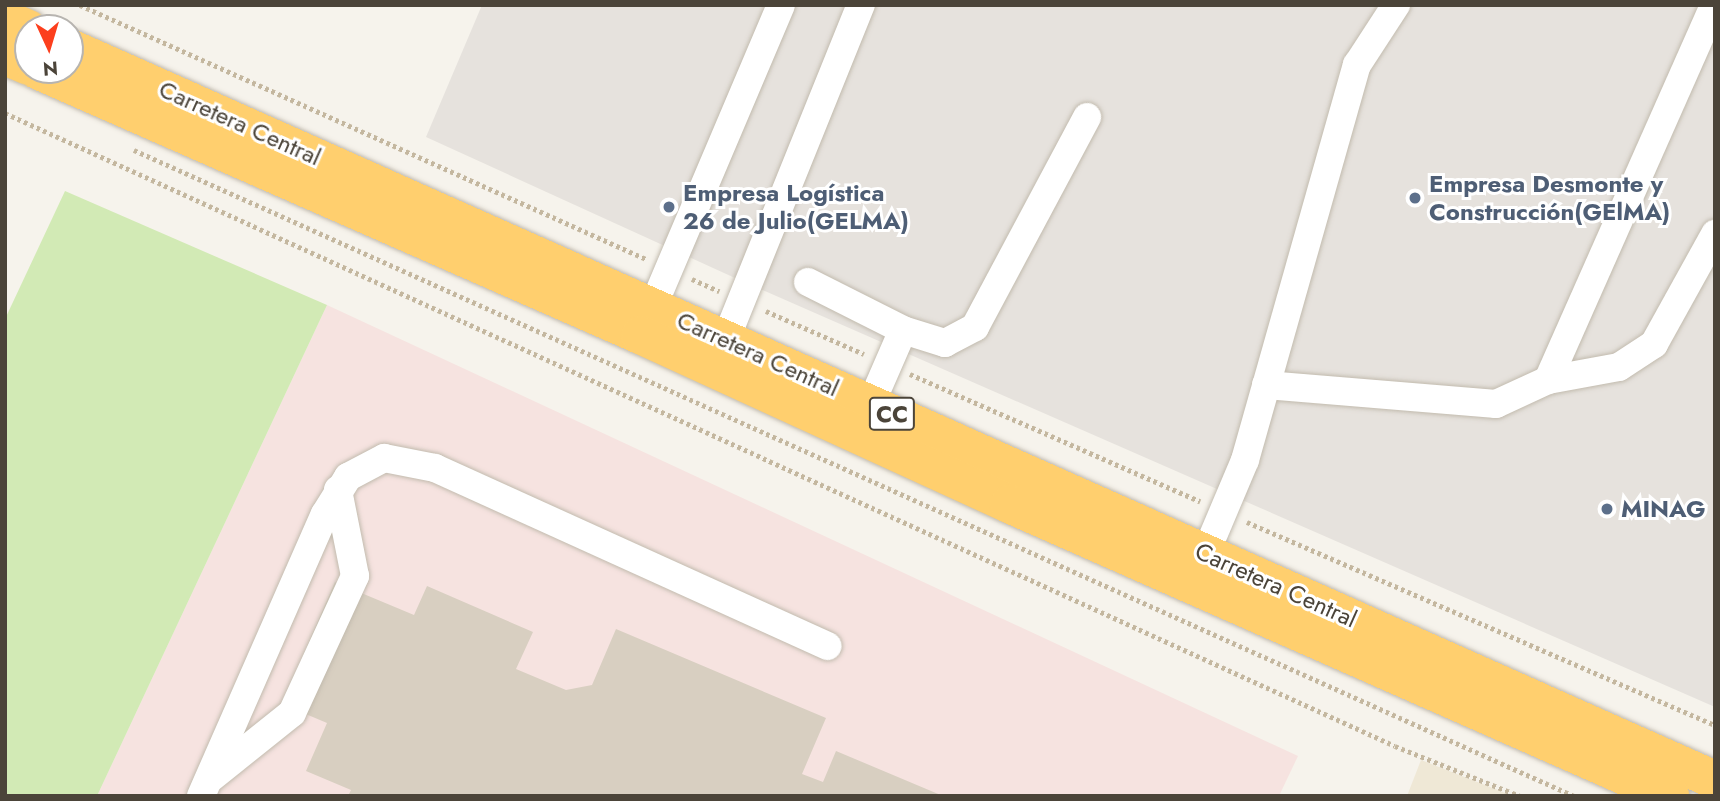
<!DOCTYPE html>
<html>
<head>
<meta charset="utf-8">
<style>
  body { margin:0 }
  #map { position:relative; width:1720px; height:801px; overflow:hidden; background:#f6f3ec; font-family:Jost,sans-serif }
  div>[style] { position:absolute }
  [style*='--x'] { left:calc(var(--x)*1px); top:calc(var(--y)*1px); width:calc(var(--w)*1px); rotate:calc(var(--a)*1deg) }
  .industrial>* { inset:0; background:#e6e2dd }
  .education>* { inset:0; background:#efe8d6 }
  .medical>* { inset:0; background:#f6e3e0 }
  .green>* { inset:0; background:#d2eab5 }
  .building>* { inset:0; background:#d8cfc1 }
  .path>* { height:4.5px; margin-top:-2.25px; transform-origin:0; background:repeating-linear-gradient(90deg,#c4b79f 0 3.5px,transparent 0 7px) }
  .roads { filter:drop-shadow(0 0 2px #c2bbae) drop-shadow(0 0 2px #c2bbae) }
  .minor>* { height:28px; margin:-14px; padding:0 14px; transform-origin:14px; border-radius:14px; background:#fff }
  .highway>* { height:38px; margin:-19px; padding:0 19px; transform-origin:19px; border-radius:19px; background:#ffcf6e }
  .dots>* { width:19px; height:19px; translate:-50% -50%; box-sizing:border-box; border:4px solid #fff; border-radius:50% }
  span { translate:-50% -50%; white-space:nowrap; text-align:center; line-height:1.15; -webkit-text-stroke:6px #fff; paint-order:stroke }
  .shield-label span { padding:2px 5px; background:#fff; border:2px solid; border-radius:5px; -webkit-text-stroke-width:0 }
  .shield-label { font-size:23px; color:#4b4439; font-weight:700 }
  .street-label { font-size:24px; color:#4b4439 }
  .service-label { font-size:24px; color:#4e5e75; font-weight:700 }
  .left { translate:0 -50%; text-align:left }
  .frame { position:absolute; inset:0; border:7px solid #4b4439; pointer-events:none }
  .north { position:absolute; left:14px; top:14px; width:70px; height:70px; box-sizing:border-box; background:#fff; border:2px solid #b7b4b0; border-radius:50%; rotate:176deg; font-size:19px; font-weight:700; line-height:28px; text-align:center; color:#4b4439 }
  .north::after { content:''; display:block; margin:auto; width:24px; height:32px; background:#fc3f1d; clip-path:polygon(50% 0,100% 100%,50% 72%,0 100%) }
</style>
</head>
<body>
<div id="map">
  <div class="industrial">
    <i style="clip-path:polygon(482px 5px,1715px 5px,1715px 707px,735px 278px,426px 137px)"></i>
  </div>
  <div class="education">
    <i style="clip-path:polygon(1421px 760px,1513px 796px,1407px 796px)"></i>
  </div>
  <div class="medical">
    <i style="clip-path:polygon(327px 305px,1298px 756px,1279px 796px,97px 796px)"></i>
  </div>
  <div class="green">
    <i style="clip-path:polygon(65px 191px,327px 305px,97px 796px,5px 796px,5px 319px)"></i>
  </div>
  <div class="building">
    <i style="clip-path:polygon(335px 582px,414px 615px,427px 586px,533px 632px,516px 669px,566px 690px,592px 685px,616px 629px,826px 718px,802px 774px,823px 782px,836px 751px,943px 796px,348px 796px,351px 790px,306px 771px,327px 723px,282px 704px)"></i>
  </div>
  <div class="path">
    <i style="--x:80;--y:5;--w:620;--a:24.17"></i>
    <i style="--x:5;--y:113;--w:1527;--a:24.48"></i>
    <i style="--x:1395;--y:746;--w:135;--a:21.8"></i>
    <i style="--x:134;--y:150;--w:1578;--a:24.16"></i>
    <i style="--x:692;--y:279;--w:30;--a:24"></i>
    <i style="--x:766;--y:311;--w:107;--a:23.7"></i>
    <i style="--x:910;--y:374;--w:317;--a:23.7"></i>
    <i style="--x:1247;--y:522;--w:510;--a:23.45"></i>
  </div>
  <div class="roads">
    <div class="minor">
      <i style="--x:808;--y:282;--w:106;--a:26.8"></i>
      <i style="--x:646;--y:323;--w:345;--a:-67"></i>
      <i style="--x:719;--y:356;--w:379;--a:-68"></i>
      <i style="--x:1548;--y:380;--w:72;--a:-10.4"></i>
      <i style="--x:1619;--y:367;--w:42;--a:-33.3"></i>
      <i style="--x:1654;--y:344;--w:126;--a:-61"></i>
      <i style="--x:1266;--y:385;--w:231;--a:4.7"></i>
      <i style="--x:1496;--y:404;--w:57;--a:-24.8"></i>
      <i style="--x:1548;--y:380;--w:410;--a:-66.1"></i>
      <i style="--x:863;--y:422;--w:100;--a:-66.5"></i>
      <i style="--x:903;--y:330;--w:44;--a:17.2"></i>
      <i style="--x:945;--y:343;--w:34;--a:-28"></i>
      <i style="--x:975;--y:327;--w:238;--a:-61.9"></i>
      <i style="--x:1199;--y:569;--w:118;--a:-67.1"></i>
      <i style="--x:1245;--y:460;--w:411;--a:-74.2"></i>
      <i style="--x:1357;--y:65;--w:72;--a:-57"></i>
      <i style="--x:212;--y:777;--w:102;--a:-38.7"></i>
      <i style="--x:292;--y:713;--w:151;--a:-65.3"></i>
      <i style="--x:355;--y:576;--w:88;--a:-101.2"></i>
      <i style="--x:201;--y:796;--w:308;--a:-66.3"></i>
      <i style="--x:325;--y:514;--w:44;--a:-58.1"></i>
      <i style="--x:348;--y:477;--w:41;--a:-27.8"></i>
      <i style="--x:384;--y:458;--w:52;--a:11.1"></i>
      <i style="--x:435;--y:468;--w:431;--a:24.4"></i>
    </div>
    <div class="highway">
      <i style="--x:5;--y:19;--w:25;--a:23"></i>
      <i style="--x:70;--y:48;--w:1801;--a:23.99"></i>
      <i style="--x:5;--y:56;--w:25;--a:23"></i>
      <i style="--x:37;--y:70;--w:659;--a:23.72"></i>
      <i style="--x:640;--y:335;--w:406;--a:24.6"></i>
      <i style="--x:1009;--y:504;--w:723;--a:23.83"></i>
    </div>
  </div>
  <div class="dots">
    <i style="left:1415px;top:198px;background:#5c6f8a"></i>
    <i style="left:669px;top:207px;background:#5c6f8a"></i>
    <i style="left:1607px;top:509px;background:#5c6f8a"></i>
  </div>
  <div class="shield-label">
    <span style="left:892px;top:414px">CC</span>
  </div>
  <div class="street-label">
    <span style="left:240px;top:123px;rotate:24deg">Carretera Central</span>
    <span style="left:758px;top:354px;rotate:24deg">Carretera Central</span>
    <span style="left:1276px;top:585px;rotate:24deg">Carretera Central</span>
  </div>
  <div class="service-label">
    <span class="left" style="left:1429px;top:198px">Empresa Desmonte y<br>Construcción(GElMA)</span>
    <span class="left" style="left:683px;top:207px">Empresa Logística<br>26 de Julio(GELMA)</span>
    <span class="left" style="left:1621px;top:509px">MINAG</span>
  </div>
  <div class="frame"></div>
  <div class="north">N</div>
</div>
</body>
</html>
